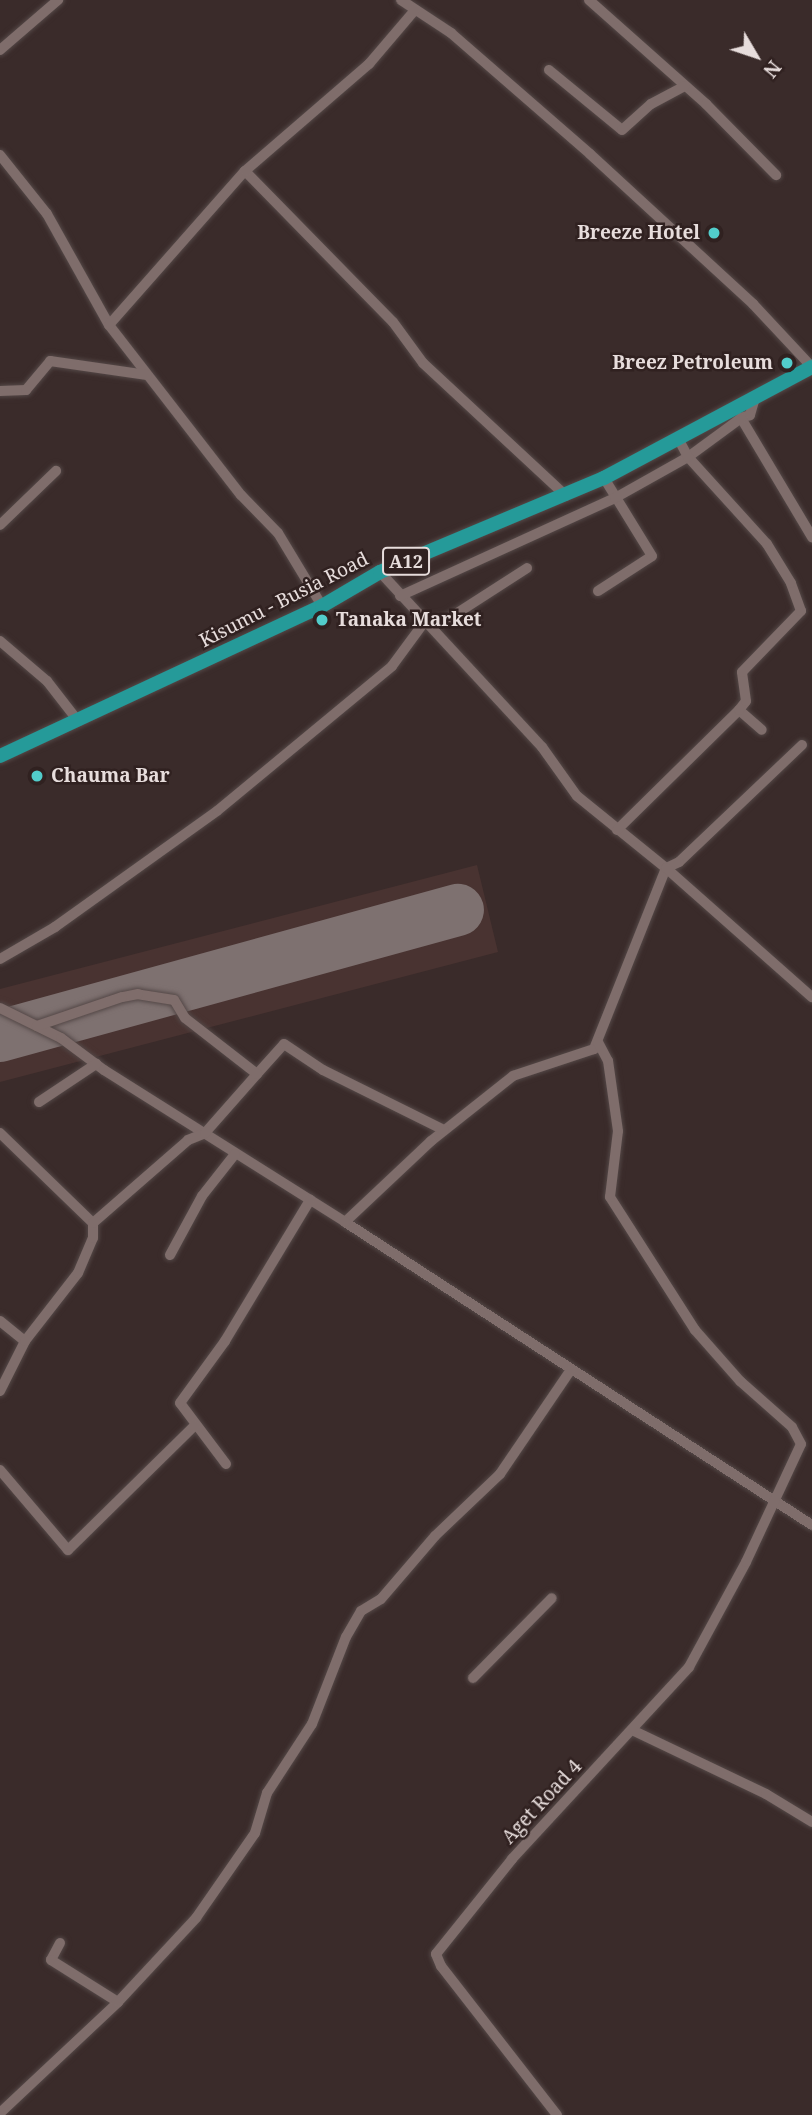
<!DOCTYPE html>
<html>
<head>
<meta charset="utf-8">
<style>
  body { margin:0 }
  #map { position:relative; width:812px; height:2115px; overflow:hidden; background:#3a2b2a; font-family:"Noto Serif",serif }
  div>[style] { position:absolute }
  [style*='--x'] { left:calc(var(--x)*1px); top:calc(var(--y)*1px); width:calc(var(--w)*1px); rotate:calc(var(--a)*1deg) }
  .built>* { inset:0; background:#493331 }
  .runway>* { height:52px; margin:-26px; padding:0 26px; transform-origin:26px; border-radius:26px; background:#7e7170 }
  .roads { filter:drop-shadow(0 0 2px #544847) drop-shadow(0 0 2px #544847) }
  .minor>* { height:10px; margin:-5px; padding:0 5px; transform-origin:5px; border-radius:5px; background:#7f6d6b }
  .highway>* { height:14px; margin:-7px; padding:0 7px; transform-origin:7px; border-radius:7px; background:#259a99 }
  .dots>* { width:19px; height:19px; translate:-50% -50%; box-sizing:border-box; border:4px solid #302120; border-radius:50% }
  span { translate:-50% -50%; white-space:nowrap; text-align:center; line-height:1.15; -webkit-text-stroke:5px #302120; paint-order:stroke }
  .shield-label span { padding:2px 5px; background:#302120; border:2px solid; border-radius:5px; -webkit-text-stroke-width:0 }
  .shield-label { font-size:18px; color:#e7dddc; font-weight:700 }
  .poi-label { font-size:19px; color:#e7dddc; font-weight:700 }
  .right { translate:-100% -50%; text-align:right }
  .left { translate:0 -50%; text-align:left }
  .street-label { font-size:19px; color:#e7dddc }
  .north { position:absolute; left:721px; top:21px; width:70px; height:70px; -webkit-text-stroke:5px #302120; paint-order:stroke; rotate:129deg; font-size:19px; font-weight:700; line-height:28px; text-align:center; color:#e7dddc }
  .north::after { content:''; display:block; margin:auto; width:24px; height:32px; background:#e7dddc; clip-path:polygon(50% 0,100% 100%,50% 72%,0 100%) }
</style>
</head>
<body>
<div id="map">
  <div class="built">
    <i style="clip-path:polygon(477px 865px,498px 952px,0 1082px,0 989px)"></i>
  </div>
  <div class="runway">
    <i style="--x:0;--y:1036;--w:475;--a:-15.4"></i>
  </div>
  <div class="roads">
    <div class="minor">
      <i style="--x:401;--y:0;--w:60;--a:33.4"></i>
      <i style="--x:451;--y:33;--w:184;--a:41"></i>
      <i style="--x:590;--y:154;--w:222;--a:42.6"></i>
      <i style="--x:753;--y:304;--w:86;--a:46.9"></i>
      <i style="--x:589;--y:0;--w:157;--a:41.6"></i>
      <i style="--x:706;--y:104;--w:100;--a:45.4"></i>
      <i style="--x:0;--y:50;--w:77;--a:-40.8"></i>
      <i style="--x:549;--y:70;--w:94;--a:39.4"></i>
      <i style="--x:622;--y:130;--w:39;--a:-42"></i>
      <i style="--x:651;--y:104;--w:38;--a:-28"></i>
      <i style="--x:0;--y:155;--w:75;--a:51.5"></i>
      <i style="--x:47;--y:214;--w:127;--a:60.8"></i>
      <i style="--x:109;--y:325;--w:215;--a:52.2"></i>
      <i style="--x:241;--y:495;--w:53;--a:45.8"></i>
      <i style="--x:278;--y:533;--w:85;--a:58.9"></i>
      <i style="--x:245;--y:171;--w:211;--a:45.6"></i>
      <i style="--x:393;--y:322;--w:51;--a:53.8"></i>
      <i style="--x:423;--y:363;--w:195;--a:42.9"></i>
      <i style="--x:109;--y:325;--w:205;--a:-48.6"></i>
      <i style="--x:245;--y:171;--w:164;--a:-40.8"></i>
      <i style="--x:369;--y:64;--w:71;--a:-49.6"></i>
      <i style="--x:0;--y:391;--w:26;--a:-2"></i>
      <i style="--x:26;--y:390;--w:38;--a:-50"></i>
      <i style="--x:50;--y:361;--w:98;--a:8.2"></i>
      <i style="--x:754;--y:401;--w:15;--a:106"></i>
      <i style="--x:750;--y:415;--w:9;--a:162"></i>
      <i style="--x:741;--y:418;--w:139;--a:59.2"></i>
      <i style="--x:0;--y:525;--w:78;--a:-44"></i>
      <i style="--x:380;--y:572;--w:238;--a:47.2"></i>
      <i style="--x:542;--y:747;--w:60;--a:54.5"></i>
      <i style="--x:577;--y:796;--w:114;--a:39"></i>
      <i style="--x:666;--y:868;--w:195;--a:111.7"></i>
      <i style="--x:594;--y:1049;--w:85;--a:161.6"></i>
      <i style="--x:513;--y:1076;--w:105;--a:141.6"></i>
      <i style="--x:431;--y:1141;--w:118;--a:136.7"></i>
      <i style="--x:345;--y:1222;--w:557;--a:32.98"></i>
      <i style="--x:598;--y:591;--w:64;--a:-32.9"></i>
      <i style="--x:652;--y:556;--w:92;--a:-121.6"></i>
      <i style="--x:400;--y:596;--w:236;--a:-24.5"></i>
      <i style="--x:615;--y:498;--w:84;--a:-29.3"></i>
      <i style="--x:688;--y:457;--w:66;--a:-36.3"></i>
      <i style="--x:0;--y:641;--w:62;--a:40.4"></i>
      <i style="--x:47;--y:681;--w:51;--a:52.2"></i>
      <i style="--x:739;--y:710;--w:30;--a:41"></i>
      <i style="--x:802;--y:745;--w:170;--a:136.4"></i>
      <i style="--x:679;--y:862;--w:14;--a:155"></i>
      <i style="--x:666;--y:868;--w:195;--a:41.5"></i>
      <i style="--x:617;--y:830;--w:171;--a:-44.5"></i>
      <i style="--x:739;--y:710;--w:11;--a:-52"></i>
      <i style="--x:746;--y:701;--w:29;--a:-98"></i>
      <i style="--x:742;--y:672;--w:85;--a:-46"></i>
      <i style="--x:801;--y:611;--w:30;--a:-110"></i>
      <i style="--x:791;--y:583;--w:46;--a:-121.6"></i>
      <i style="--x:767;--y:544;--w:118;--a:-132.2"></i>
      <i style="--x:688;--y:457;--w:19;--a:-118"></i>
      <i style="--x:0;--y:959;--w:64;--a:-30.2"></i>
      <i style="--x:55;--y:927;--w:199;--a:-35.6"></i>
      <i style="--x:217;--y:811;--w:227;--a:-39.6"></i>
      <i style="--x:392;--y:666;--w:52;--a:-53.6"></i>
      <i style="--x:423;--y:624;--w:25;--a:-11"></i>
      <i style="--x:448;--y:619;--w:94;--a:-32.8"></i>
      <i style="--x:0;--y:1008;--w:68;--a:26.2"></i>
      <i style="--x:61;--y:1038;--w:54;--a:36.7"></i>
      <i style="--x:104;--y:1070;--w:285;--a:32.2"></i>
      <i style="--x:257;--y:1074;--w:40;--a:-48"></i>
      <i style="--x:284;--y:1044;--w:47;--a:33.7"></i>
      <i style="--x:323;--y:1070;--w:135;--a:26.4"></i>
      <i style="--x:39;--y:1102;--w:69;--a:-33.7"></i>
      <i style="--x:0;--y:1133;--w:129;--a:44.1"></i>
      <i style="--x:170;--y:1255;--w:67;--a:-61.5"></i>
      <i style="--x:202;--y:1196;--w:53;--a:-51.8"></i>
      <i style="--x:0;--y:1321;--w:32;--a:39"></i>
      <i style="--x:0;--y:1391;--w:56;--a:-63.4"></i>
      <i style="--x:25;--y:1341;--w:86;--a:-52.1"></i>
      <i style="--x:78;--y:1273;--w:38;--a:-67"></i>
      <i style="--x:93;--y:1238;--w:15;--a:-90"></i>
      <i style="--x:93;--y:1223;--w:126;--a:-41.1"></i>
      <i style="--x:188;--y:1140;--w:18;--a:-22"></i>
      <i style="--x:205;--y:1133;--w:79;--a:-48.6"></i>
      <i style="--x:257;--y:1074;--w:91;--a:-142.1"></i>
      <i style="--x:185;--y:1018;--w:21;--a:-121"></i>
      <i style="--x:174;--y:1000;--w:36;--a:-171"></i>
      <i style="--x:138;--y:994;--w:16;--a:169"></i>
      <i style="--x:122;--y:997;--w:90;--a:161.2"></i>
      <i style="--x:226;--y:1464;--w:76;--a:-127"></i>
      <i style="--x:180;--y:1403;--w:77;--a:-54"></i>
      <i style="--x:225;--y:1341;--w:165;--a:-58.9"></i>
      <i style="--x:0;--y:1470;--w:105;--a:49.6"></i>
      <i style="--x:68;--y:1550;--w:178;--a:-44.5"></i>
      <i style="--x:473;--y:1678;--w:112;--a:-45.4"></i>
      <i style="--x:632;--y:1730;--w:148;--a:25.5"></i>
      <i style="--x:766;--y:1794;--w:54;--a:31.3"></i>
      <i style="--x:60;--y:1943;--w:19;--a:118"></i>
      <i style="--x:51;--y:1960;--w:79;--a:32.1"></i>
      <i style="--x:0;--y:2113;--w:162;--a:-43.2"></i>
      <i style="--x:118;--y:2002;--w:115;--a:-47.1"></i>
      <i style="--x:196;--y:1918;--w:103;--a:-55.2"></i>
      <i style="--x:255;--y:1833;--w:42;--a:-73.3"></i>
      <i style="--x:267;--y:1793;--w:82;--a:-56.9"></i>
      <i style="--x:312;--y:1724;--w:93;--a:-68.7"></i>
      <i style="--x:346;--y:1637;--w:30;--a:-60"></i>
      <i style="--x:361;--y:1611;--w:23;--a:-31"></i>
      <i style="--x:381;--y:1599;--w:83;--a:-49.4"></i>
      <i style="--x:435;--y:1536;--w:90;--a:-43.6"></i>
      <i style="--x:500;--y:1474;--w:125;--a:-55.8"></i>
      <i style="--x:557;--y:2115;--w:189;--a:-127.9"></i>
      <i style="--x:441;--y:1966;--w:13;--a:-113"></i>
      <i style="--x:436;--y:1954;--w:122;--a:-51.3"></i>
      <i style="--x:512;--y:1859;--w:261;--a:-47.3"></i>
      <i style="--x:689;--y:1667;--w:119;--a:-61.5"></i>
      <i style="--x:746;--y:1562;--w:130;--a:-65"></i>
      <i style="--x:801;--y:1444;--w:19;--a:-118"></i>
      <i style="--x:792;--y:1427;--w:69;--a:-138.5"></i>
      <i style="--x:740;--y:1381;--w:68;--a:-131.4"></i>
      <i style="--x:695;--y:1330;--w:158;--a:-122.6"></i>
      <i style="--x:610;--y:1197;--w:66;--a:-83.1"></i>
      <i style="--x:618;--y:1131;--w:71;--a:-98.1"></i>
      <i style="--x:608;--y:1061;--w:21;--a:-118"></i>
    </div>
    <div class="highway">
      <i style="--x:0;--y:756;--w:355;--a:-25"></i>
      <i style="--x:322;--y:606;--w:67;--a:-30.4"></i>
      <i style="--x:380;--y:572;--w:243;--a:-22.8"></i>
      <i style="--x:604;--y:478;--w:236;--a:-28.1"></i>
    </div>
  </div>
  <div class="dots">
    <i style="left:714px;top:233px;background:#52cdcb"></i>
    <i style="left:787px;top:363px;background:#52cdcb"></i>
    <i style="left:322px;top:620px;background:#52cdcb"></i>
    <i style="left:37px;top:776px;background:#52cdcb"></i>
  </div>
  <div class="shield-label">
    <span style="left:406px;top:561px">A12</span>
  </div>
  <div class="poi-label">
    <span class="right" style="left:700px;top:233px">Breeze Hotel</span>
    <span class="right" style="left:773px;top:363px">Breez Petroleum</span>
    <span class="left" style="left:336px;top:620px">Tanaka Market</span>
    <span class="left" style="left:51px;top:776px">Chauma Bar</span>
  </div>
  <div class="street-label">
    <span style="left:284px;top:600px;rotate:-27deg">Kisumu - Busia Road</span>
    <span style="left:542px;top:1802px;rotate:-47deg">Aget Road 4</span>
  </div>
  <div class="north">N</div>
</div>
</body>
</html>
